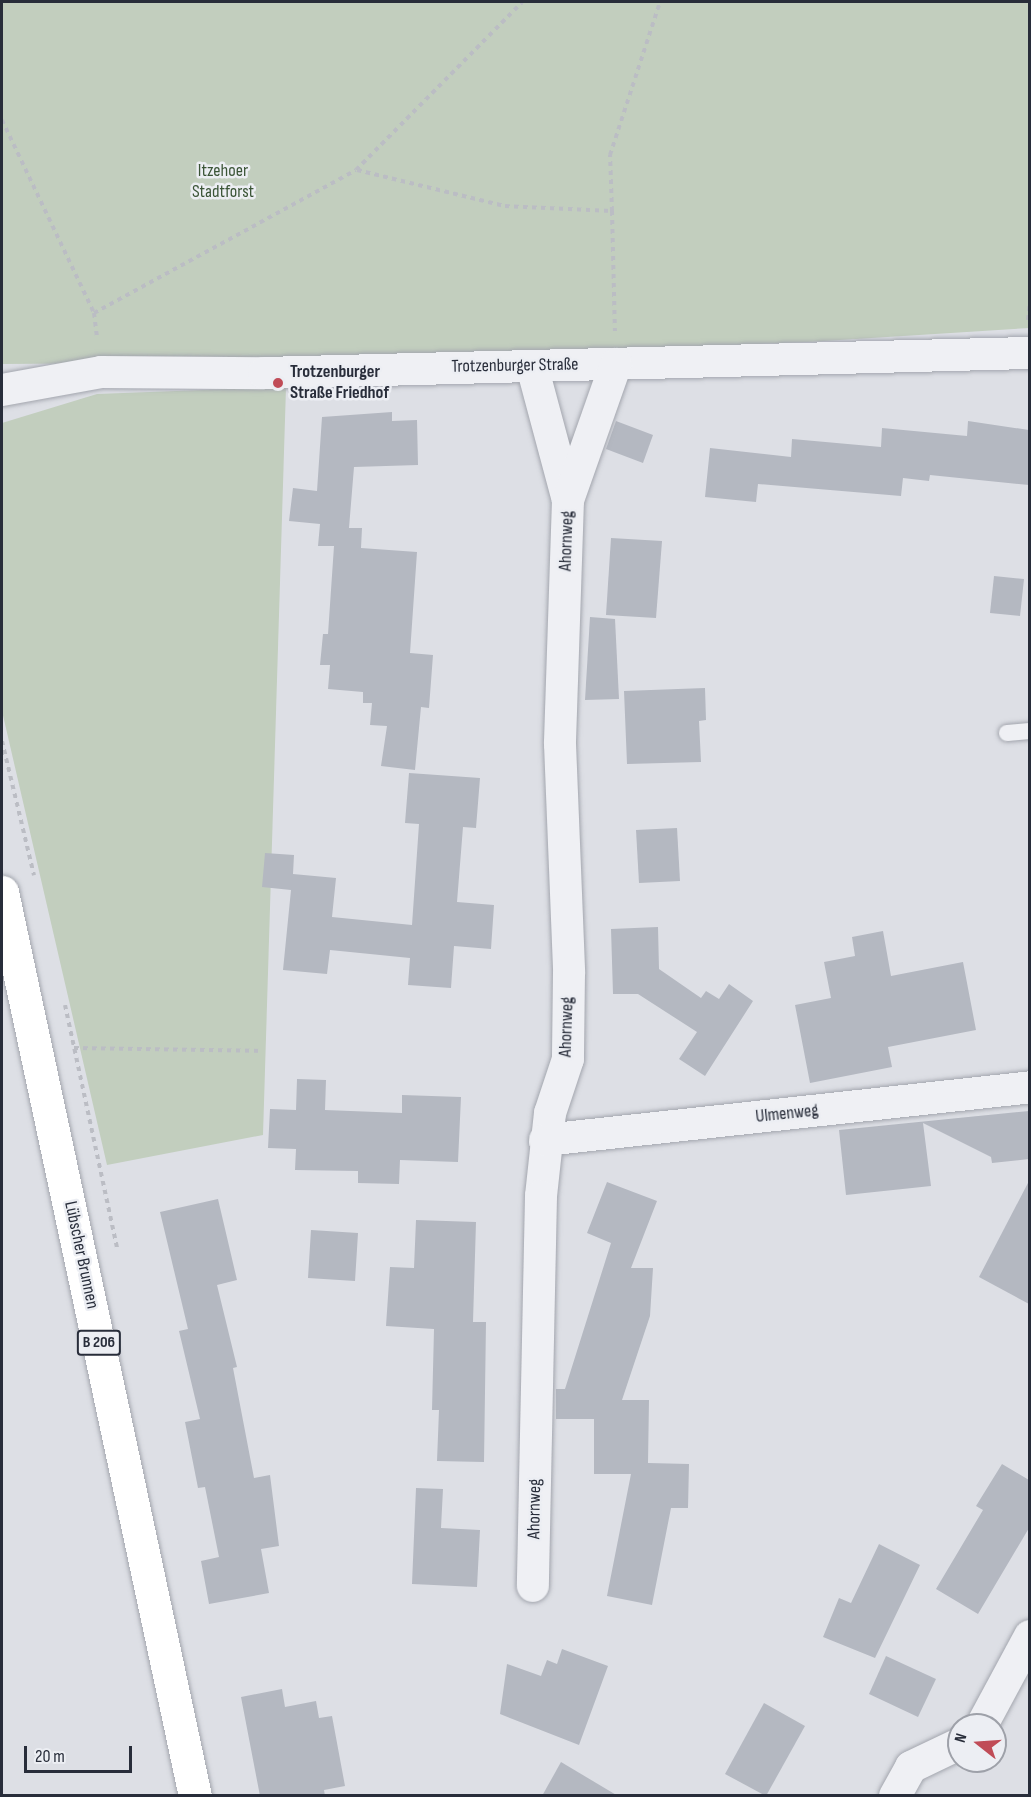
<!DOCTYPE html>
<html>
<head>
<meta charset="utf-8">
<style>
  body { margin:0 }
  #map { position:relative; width:1031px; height:1797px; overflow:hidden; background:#dddfe5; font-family:"Sofia Sans Condensed",sans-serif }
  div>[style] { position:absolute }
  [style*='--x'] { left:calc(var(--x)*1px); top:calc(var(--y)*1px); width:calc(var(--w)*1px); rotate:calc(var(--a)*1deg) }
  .green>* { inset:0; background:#c2cebe }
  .building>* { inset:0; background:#b4b8c1 }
  .path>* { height:4px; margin-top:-2px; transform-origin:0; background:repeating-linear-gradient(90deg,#bbbdc4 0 4.5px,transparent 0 9px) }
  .roads { filter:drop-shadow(0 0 2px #a3a6ae) drop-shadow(0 0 2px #a3a6ae) }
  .lane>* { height:16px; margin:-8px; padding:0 8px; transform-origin:8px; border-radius:8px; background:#eff0f4 }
  .street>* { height:32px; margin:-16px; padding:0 16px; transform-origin:16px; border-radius:16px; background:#eff0f4 }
  .primary>* { height:33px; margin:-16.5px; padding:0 16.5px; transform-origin:16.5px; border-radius:16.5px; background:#fff }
  .dots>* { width:16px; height:16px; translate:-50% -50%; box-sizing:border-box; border:3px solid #eceef3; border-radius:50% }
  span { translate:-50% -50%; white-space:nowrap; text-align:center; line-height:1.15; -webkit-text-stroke:5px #eceef3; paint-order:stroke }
  .shield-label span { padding:2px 4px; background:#eceef3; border:2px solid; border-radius:4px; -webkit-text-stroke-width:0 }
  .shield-label { font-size:16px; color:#282d3a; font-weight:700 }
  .park-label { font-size:18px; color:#3a5436 }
  .street-label { font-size:18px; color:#282d3a }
  .poi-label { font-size:18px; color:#282d3a; font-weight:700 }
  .left { translate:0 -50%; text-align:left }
  .frame { position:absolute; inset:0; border:3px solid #282d3a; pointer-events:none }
  .north { position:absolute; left:947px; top:1713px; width:60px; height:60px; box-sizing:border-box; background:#eceef3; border:2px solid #9ea1a9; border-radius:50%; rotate:287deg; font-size:16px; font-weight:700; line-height:24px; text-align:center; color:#282d3a }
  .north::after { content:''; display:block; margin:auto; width:21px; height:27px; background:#c04c57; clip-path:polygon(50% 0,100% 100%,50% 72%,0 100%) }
  .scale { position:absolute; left:24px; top:1746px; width:108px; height:27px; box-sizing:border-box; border:3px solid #282d3a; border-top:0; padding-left:8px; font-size:18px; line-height:21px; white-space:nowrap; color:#282d3a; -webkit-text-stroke:4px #eceef3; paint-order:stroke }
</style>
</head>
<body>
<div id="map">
  <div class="green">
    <i style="clip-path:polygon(2px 2px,1029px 2px,1029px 328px,808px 342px,298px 362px,2px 364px)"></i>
    <i style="clip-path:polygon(286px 387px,263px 1135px,107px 1165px,2px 711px,2px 423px,97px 394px)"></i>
  </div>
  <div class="building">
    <i style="clip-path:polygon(392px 412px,392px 421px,417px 420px,418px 465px,354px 467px,349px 528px,362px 528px,361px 548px,417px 552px,410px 653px,433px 655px,429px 708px,421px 707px,415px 770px,381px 766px,387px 726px,370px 725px,372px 703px,363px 703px,363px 692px,328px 689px,330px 665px,320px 665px,323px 634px,328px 634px,334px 546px,318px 546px,320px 524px,289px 521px,293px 488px,317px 491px,322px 417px)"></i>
    <i style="clip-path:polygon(616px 421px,653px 435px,643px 463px,606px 449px)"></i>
    <i style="clip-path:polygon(968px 421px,1029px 430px,1029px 485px,930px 475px,929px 481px,903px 478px,901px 496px,758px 484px,756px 502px,705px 497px,710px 448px,791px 457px,792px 439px,881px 447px,882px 428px,967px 436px)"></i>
    <i style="clip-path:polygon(611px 538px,662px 541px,656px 618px,606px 615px)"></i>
    <i style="clip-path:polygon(994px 576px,1024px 579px,1020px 616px,990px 613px)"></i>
    <i style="clip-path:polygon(590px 617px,615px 619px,619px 699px,585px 700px)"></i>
    <i style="clip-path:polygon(705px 688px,706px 720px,699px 721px,701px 762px,627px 764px,624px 691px)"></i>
    <i style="clip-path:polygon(409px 773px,480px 778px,476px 828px,463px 827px,457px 902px,494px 905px,491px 949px,454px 946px,451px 988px,408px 985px,410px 958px,330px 950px,327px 974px,283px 970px,291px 890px,262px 887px,265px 853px,294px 855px,293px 874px,336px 878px,332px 917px,412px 925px,419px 824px,405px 823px)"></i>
    <i style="clip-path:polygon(677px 828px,680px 881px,639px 883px,636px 830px)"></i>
    <i style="clip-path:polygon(658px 927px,659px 969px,701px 998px,706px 991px,719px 999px,729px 984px,753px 1001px,705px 1076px,679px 1059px,697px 1032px,638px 994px,613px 994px,611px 929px)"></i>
    <i style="clip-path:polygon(883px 931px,891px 976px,963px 962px,976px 1030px,888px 1047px,892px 1067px,810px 1083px,795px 1005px,831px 998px,824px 962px,855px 956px,852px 937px)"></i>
    <i style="clip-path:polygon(297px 1079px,326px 1080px,325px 1110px,402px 1113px,402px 1095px,461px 1097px,458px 1162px,400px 1160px,399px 1184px,358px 1183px,358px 1171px,295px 1170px,296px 1149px,268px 1148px,270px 1109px,296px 1110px)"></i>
    <i style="clip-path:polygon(1029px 1111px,1029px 1159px,992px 1163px,991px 1157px,923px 1123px,931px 1186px,846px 1195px,839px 1130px)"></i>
    <i style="clip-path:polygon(1029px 1181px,1029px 1304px,979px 1277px)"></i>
    <i style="clip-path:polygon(607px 1182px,657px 1201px,631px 1268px,653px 1268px,650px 1316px,622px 1400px,649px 1400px,648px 1463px,689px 1464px,688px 1508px,671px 1508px,652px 1605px,607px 1596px,631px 1474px,594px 1474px,594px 1419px,556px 1419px,556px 1389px,565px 1389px,611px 1243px,587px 1233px)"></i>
    <i style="clip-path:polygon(218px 1199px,237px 1280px,217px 1285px,237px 1367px,233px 1368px,254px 1478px,270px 1475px,279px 1546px,261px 1549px,269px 1593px,209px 1604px,201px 1561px,219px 1557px,205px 1487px,198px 1488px,185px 1422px,200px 1419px,179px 1331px,188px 1329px,160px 1212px)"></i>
    <i style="clip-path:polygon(416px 1220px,476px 1222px,473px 1322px,486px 1322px,484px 1462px,437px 1461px,439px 1410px,432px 1410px,434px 1329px,386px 1326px,390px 1267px,414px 1268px)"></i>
    <i style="clip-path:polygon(311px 1230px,358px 1233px,355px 1281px,308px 1278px)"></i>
    <i style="clip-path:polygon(1002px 1464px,1029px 1480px,1029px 1528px,978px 1614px,936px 1589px,983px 1510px,976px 1506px)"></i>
    <i style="clip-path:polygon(416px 1488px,443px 1489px,441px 1528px,480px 1530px,477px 1587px,412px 1584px)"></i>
    <i style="clip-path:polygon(879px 1544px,920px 1565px,875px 1658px,823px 1637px,839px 1598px,851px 1603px)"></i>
    <i style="clip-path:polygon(562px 1649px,608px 1666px,579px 1745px,500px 1714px,507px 1664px,541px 1676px,547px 1660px,557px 1664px)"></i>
    <i style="clip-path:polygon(886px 1656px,936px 1679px,918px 1717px,869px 1694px)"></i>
    <i style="clip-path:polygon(282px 1689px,285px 1707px,316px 1701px,319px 1718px,332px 1716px,345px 1786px,324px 1790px,325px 1796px,260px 1796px,241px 1697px)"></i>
    <i style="clip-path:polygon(764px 1703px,805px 1726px,766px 1796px,725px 1774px)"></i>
    <i style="clip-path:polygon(561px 1762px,618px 1796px,542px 1796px)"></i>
  </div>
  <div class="path">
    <i style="--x:2;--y:120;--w:214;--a:64.5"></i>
    <i style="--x:94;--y:313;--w:25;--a:83"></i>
    <i style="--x:357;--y:170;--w:152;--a:13.7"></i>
    <i style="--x:505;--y:206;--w:107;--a:2.7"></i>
    <i style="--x:612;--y:211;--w:120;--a:88.6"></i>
    <i style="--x:612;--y:211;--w:56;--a:-92"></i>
    <i style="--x:610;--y:155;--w:161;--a:-71.9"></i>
    <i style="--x:94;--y:313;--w:298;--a:-28.6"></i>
    <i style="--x:356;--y:170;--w:236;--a:-45.3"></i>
    <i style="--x:1028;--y:320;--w:18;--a:-84"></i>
    <i style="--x:2;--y:741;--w:138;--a:76.6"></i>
    <i style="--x:65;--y:1005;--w:248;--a:77.9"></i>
    <i style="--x:74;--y:1048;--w:188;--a:0.9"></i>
  </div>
  <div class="roads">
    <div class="lane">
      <i style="--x:1007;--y:733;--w:23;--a:-5"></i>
    </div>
    <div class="street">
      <i style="--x:532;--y:366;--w:139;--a:75"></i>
      <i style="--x:568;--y:500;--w:244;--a:91.9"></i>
      <i style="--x:560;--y:744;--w:229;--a:87.7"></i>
      <i style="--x:569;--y:973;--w:86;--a:90.7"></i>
      <i style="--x:568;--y:1059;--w:57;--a:108.4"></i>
      <i style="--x:550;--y:1113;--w:83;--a:96.2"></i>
      <i style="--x:541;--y:1196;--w:390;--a:91.2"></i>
      <i style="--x:2;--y:390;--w:101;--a:-10.3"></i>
      <i style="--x:101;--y:372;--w:163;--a:0.4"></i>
      <i style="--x:264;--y:373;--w:766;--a:-1.5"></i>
      <i style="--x:568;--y:500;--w:144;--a:-70.6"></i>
      <i style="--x:545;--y:1140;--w:488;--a:-6.2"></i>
      <i style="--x:982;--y:1725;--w:101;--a:-61.7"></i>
      <i style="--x:895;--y:1796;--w:33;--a:-61"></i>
      <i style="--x:911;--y:1767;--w:53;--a:-25.6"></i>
    </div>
    <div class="primary">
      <i style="--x:2;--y:892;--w:924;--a:77.95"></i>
    </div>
  </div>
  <div class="dots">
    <i style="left:278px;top:383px;background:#c04c57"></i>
  </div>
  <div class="shield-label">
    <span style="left:99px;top:1343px">B 206</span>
  </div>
  <div class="park-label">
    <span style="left:223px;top:182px">Itzehoer<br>Stadtforst</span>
  </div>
  <div class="street-label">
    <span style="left:515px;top:366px;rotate:-1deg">Trotzenburger Straße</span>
    <span style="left:567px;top:541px;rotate:-88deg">Ahornweg</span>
    <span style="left:567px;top:1027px;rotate:-88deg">Ahornweg</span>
    <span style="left:787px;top:1114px;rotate:-6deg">Ulmenweg</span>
    <span style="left:81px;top:1255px;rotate:78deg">Lübscher Brunnen</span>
    <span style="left:535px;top:1509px;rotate:-89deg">Ahornweg</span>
  </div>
  <div class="poi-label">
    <span class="left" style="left:290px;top:383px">Trotzenburger<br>Straße Friedhof</span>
  </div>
  <div class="frame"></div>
  <div class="north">N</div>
  <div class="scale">20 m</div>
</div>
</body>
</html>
